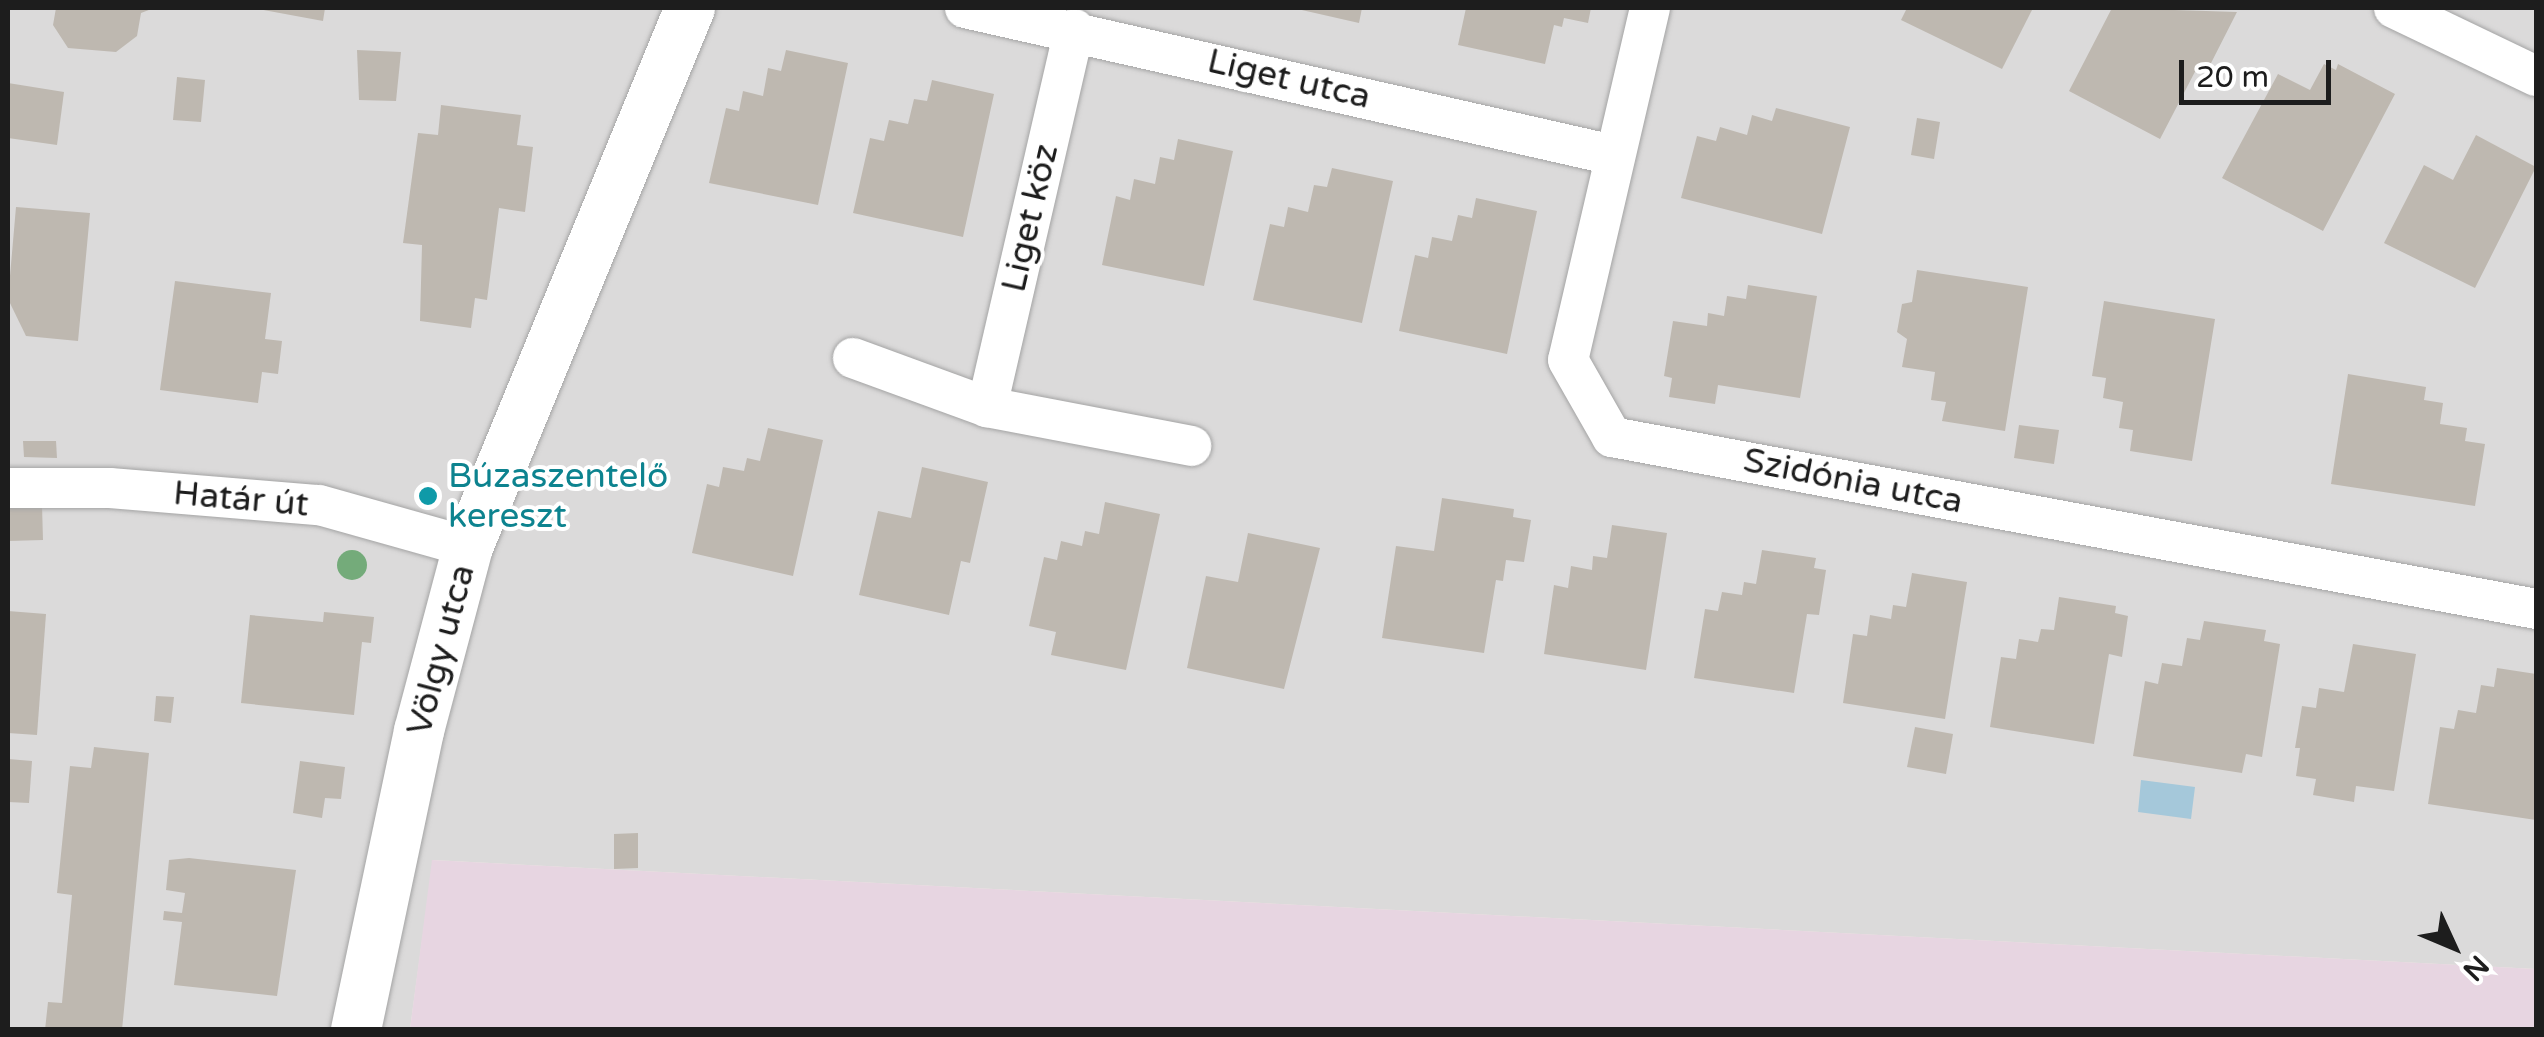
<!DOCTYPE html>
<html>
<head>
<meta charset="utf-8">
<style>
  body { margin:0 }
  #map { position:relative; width:2544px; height:1037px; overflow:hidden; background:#eeece3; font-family:"Varela Round",sans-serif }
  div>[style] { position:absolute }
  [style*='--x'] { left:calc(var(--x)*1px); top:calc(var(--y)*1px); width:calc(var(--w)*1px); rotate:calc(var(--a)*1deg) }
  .residential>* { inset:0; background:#dbdada }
  .industrial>* { inset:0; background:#e7d5e1 }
  .water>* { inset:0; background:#a5c8da }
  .building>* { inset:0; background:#beb8b0 }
  .roads { filter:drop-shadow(0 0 2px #a4a4a4) drop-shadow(0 0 2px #a4a4a4) }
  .minor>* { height:40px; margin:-20px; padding:0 20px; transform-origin:20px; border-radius:20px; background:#fff }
  .tertiary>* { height:50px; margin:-25px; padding:0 25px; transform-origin:25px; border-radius:25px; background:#fff }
  .trees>* { width:30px; height:30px; margin:-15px; border-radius:50%; background:#74ab7a }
  .dots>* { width:28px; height:28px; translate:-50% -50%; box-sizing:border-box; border:5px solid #fff; border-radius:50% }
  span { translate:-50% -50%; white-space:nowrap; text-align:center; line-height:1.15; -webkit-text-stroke:8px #fff; paint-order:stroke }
  .street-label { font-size:35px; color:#1d1d1d }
  .culture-label { font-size:35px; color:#0d838f }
  .left { translate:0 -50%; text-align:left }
  .frame { position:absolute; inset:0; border:10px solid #1d1d1d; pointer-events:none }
  .north { position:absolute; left:2404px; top:897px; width:100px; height:100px; -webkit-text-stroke:8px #fff; paint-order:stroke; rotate:134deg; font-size:28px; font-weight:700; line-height:40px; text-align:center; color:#1d1d1d }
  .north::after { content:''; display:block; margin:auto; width:35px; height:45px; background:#1d1d1d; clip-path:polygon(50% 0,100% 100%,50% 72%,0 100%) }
  .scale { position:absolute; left:2179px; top:60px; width:152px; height:45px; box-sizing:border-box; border:5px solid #1d1d1d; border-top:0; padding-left:12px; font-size:30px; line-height:35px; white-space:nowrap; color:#1d1d1d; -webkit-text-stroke:8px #fff; paint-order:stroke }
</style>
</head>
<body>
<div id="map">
  <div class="residential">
    <i style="clip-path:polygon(8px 8px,2536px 8px,2536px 969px,433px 860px,410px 1029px,8px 1029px)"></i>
  </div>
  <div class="industrial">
    <i style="clip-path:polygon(432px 860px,2536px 969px,2536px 1029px,410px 1029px)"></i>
  </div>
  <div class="water">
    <i style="clip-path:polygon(2141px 780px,2195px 787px,2191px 819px,2138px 812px)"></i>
  </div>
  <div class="building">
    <i style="clip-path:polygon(56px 8px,154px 8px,141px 13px,137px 36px,116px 52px,68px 48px,53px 25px)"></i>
    <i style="clip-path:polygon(253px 8px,325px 8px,323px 21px)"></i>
    <i style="clip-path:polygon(1293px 8px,1362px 8px,1359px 23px)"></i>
    <i style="clip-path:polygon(1466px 8px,1591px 8px,1588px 23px,1564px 18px,1562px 27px,1554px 25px,1545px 64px,1458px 45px)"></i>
    <i style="clip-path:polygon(1907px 8px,2033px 8px,2002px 69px,1901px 20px)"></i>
    <i style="clip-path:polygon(2112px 8px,2237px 12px,2208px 69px,2199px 64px,2160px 139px,2069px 91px)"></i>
    <i style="clip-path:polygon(357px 50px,401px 52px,396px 101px,359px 100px)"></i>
    <i style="clip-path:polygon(786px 50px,848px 63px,818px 205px,709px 183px,726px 108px,739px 111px,743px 91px,763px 96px,768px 68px,781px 71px)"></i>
    <i style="clip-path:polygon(2324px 64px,2336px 70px,2338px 64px,2395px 94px,2323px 231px,2222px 178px,2278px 74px,2310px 90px)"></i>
    <i style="clip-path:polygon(177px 77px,205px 80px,201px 122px,173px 120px)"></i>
    <i style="clip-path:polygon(932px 80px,994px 94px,963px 237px,853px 213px,870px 138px,884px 141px,889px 120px,908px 124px,914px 99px,927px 101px)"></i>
    <i style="clip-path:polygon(8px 83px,64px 92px,57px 145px,8px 138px)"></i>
    <i style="clip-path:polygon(441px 105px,521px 115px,517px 145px,533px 147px,525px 212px,499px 208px,487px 300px,475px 298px,471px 328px,420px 321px,422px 245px,403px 243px,418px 133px,438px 135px)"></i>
    <i style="clip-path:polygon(1776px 108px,1850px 127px,1822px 234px,1681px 198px,1697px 136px,1716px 141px,1720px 127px,1747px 135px,1752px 115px,1772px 121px)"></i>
    <i style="clip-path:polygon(1917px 118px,1940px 122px,1934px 159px,1911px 155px)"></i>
    <i style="clip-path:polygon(2476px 135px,2536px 167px,2475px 288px,2384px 243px,2424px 165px,2453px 180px)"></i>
    <i style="clip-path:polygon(1178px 139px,1233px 151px,1204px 286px,1102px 265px,1116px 196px,1130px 200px,1134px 179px,1155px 184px,1160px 157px,1174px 160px)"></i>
    <i style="clip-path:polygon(1332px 168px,1393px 181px,1362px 323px,1253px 300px,1270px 224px,1284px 227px,1288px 207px,1308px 212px,1314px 185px,1327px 187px)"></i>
    <i style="clip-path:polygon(1476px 198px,1537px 211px,1507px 354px,1399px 331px,1415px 255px,1428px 258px,1432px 237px,1452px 241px,1458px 215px,1472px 218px)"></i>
    <i style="clip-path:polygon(16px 207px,90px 213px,78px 341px,26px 336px,8px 299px)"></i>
    <i style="clip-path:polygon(1917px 270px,2028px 287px,2005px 431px,1942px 421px,1946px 402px,1931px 400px,1935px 372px,1902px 367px,1907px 339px,1897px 332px,1902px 304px,1912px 302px)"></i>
    <i style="clip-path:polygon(175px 281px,271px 293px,265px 339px,282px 341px,278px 374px,262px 372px,258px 403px,160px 390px)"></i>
    <i style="clip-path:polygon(1748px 285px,1817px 296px,1800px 398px,1718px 385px,1715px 404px,1669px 397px,1672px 378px,1664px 376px,1673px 321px,1707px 326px,1708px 313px,1724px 316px,1727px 296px,1746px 299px)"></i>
    <i style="clip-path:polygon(2104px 301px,2215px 319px,2192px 461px,2130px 451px,2133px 430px,2119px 428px,2123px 402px,2103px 398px,2106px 378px,2092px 376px)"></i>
    <i style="clip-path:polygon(2348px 374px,2426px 387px,2424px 400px,2443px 403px,2440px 424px,2467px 428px,2465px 441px,2485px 444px,2475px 506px,2331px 484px)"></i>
    <i style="clip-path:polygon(2019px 425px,2059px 430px,2054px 464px,2014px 458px)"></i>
    <i style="clip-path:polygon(768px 428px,823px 440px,793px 576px,692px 553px,707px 484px,719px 487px,723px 467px,744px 471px,747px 458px,760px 461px)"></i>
    <i style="clip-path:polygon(23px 441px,56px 441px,57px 458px,24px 457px)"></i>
    <i style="clip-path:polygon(922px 467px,988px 482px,970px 563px,961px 561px,949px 615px,859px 595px,878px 511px,911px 518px)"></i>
    <i style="clip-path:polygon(1442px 498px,1514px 509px,1513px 517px,1531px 520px,1524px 562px,1506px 560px,1503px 581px,1496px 580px,1484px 653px,1382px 638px,1396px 546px,1434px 551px)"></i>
    <i style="clip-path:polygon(1105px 502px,1160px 514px,1126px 670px,1051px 655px,1056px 632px,1029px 626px,1044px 557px,1057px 560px,1061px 541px,1082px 546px,1085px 531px,1099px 534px)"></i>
    <i style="clip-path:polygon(42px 505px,43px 540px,8px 541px,8px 506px)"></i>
    <i style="clip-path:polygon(1612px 525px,1667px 533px,1646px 670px,1544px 654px,1554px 585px,1568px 588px,1571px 566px,1592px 570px,1593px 556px,1607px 558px)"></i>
    <i style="clip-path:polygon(1248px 533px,1320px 548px,1284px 689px,1187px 668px,1206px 576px,1238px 582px)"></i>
    <i style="clip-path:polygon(1762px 550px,1816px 558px,1814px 568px,1826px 570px,1819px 615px,1807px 614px,1794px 693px,1694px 678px,1705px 609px,1718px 611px,1722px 592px,1742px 595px,1744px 582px,1756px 584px)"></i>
    <i style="clip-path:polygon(1912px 573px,1967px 582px,1945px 719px,1843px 703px,1853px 634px,1867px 636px,1870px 615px,1891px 619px,1893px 605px,1906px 607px)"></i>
    <i style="clip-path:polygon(2059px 597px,2116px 606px,2115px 613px,2128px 616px,2122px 657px,2109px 654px,2094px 744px,1990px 727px,2001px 657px,2016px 659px,2019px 639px,2038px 642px,2041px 629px,2054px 630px)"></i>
    <i style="clip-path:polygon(8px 611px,46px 614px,37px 735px,8px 733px)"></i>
    <i style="clip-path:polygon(324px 612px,374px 617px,371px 643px,362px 642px,354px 715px,241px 703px,250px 615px,323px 622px)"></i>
    <i style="clip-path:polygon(2204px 621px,2266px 630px,2264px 641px,2280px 644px,2262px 757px,2246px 754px,2242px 773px,2133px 756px,2145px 681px,2158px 684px,2162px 663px,2182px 666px,2187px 638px,2200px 640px)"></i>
    <i style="clip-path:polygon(2353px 644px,2416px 654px,2394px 791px,2356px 786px,2354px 802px,2313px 795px,2316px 779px,2296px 776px,2300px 748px,2295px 748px,2302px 706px,2316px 708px,2319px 688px,2344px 692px)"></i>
    <i style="clip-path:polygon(2497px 668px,2536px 674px,2536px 820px,2428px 804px,2440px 727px,2454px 729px,2458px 710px,2476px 713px,2481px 685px,2494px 687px)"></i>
    <i style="clip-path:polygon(156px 696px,174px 697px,171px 723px,154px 721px)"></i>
    <i style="clip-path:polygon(1915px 727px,1953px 734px,1946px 774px,1907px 767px)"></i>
    <i style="clip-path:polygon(94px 747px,149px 753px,122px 1030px,45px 1030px,48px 1002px,62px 1003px,72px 895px,57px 893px,70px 766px,91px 768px)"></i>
    <i style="clip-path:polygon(8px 759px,32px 761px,29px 803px,8px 802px)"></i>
    <i style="clip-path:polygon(300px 761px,345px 767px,341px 799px,325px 798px,322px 818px,293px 813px)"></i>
    <i style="clip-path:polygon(638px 833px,638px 868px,614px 869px,614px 834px)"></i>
    <i style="clip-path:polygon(189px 858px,296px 870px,277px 996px,174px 985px,182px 922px,163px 920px,164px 911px,182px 913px,185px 893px,166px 890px,169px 860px)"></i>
  </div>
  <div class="roads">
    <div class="minor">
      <i style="--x:965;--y:8;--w:664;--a:12.78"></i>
      <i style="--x:1650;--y:8;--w:361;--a:103.1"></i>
      <i style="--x:1568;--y:360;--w:89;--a:60.3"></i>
      <i style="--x:1612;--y:437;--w:940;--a:10.54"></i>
      <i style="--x:2394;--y:8;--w:157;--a:25.6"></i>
      <i style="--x:853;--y:358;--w:143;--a:20.1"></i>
      <i style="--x:987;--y:407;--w:208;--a:10.8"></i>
      <i style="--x:987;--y:407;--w:388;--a:-77"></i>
      <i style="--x:8;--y:488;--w:102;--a:0"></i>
      <i style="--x:110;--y:488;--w:210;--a:4.7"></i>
      <i style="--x:319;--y:505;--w:155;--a:15.7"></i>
    </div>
    <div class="tertiary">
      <i style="--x:356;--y:1030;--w:306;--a:-78.1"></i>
      <i style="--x:419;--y:731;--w:190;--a:-75.1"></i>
      <i style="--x:468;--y:547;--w:583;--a:-67.61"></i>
    </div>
  </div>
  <div class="trees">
    <i style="left:352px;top:565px"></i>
  </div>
  <div class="dots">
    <i style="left:428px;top:496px;background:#0f9aa8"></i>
  </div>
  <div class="street-label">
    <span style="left:1289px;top:79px;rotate:13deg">Liget utca</span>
    <span style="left:1030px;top:218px;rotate:-77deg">Liget köz</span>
    <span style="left:1853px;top:481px;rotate:11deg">Szidónia utca</span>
    <span style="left:241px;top:499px;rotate:5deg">Határ út</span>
    <span style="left:441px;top:650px;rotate:-75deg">Völgy utca</span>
  </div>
  <div class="culture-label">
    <span class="left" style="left:448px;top:496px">Búzaszentelő<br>kereszt</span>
  </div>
  <div class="frame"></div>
  <div class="north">N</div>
  <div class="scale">20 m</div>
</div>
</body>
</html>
